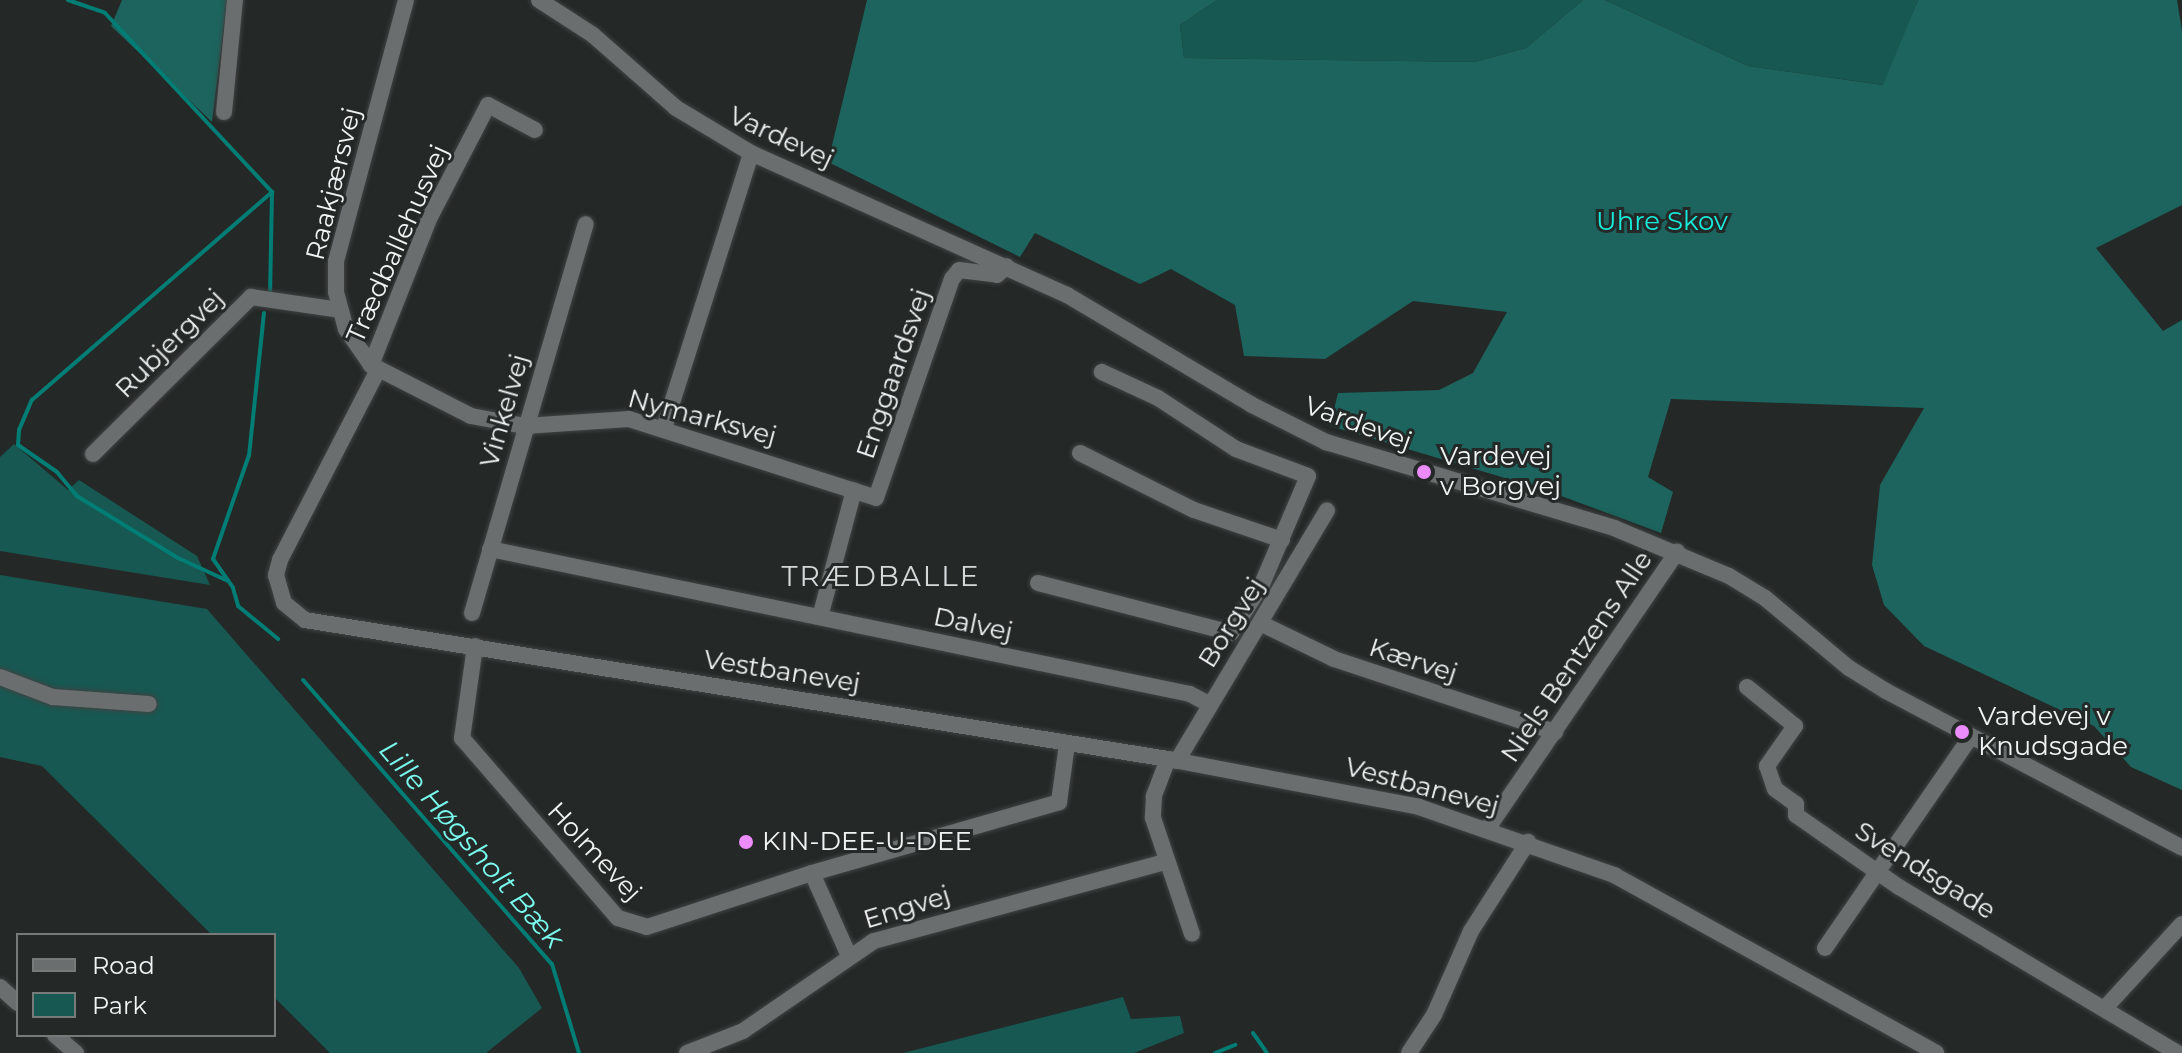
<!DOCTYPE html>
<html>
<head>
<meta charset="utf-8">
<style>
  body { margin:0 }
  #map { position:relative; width:2182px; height:1053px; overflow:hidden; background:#242827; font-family:Montserrat,sans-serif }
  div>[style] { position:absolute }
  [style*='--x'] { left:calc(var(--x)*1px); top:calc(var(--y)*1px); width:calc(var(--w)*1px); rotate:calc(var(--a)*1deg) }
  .green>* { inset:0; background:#185852 }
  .forest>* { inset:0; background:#1c645d }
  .stream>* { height:4px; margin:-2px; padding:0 2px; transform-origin:2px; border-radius:2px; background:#007e75 }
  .roads { filter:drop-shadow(0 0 2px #3f4342) drop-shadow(0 0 2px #3f4342) }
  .minor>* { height:16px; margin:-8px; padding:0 8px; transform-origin:8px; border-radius:8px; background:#6a6e6e }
  .dots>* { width:22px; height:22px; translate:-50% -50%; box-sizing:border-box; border:4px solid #242827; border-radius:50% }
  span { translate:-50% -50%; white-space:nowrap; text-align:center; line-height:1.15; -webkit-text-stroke:6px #242827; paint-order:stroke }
  .street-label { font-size:26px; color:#f1f4f4 }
  .park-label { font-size:26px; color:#16ebdb }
  .poi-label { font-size:26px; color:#f1f4f4 }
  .left { translate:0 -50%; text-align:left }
  .neighbourhood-label { font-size:28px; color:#d4d9d9; letter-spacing:2px }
  .water-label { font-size:28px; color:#79fbed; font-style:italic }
  .legend { position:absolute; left:16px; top:933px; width:260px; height:104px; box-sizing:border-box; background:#242827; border:2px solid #767a79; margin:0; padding:10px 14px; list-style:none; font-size:24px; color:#f1f4f4 }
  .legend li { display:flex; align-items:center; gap:16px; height:40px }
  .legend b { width:40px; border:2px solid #767a79 }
</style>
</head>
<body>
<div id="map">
  <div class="green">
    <i style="clip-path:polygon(1217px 0,1583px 0,1526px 48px,1475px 62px,1184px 58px,1180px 25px)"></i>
    <i style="clip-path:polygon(1605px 0,1918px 0,1884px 85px,1748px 66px)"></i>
    <i style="clip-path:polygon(14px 444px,68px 490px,79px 480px,197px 556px,210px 585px,0 551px,0 457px)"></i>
    <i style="clip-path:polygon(0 575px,207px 609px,519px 968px,542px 1008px,486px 1053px,330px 1053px,274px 997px,274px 935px,212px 935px,42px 766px,0 757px)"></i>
    <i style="clip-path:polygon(1123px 997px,1131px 1019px,1180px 1016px,1184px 1033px,1134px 1053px,903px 1053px)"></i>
  </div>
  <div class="forest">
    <i style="clip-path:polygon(122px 0,227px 0,212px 122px,111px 26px)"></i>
    <i style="clip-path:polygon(867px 0,1217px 0,1180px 25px,1184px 58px,1475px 62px,1526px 48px,1583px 0,1605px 0,1748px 66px,1883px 85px,1918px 0,2177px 0,2182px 31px,2182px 205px,2096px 248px,2163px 331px,2182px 320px,2182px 790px,2131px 767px,2094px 726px,1924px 646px,1884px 605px,1872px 565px,1880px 485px,1924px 408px,1671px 399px,1648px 477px,1673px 492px,1661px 533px,1545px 490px,1330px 426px,1338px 393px,1439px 390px,1473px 373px,1507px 312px,1413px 301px,1325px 359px,1244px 356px,1235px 305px,1171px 269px,1140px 284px,1035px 233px,1020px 257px,828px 162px)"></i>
  </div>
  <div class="stream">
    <i style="--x:68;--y:0;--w:39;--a:19"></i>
    <i style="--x:105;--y:13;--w:245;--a:47"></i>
    <i style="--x:272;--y:192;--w:101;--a:91.1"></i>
    <i style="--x:264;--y:313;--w:143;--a:96"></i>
    <i style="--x:249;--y:455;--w:110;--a:109.1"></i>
    <i style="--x:213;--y:559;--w:35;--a:55"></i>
    <i style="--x:233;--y:588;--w:19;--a:74"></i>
    <i style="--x:238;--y:606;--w:52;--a:39.5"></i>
    <i style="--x:228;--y:581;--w:55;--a:-155.3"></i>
    <i style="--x:178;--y:558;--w:119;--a:-148.5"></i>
    <i style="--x:77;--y:496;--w:31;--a:-130"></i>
    <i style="--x:57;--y:472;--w:47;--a:-145.3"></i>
    <i style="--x:18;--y:445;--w:15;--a:-86"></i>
    <i style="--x:19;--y:430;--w:33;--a:-67"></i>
    <i style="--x:32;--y:400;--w:318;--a:-40.9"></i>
    <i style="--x:303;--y:680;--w:378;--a:48.8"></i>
    <i style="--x:552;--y:964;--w:93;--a:73.1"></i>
    <i style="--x:1253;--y:1033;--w:24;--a:55"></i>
    <i style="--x:1215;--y:1053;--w:22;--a:-22"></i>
  </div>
  <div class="roads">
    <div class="minor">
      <i style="--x:406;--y:0;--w:271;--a:105"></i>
      <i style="--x:336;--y:262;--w:30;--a:90"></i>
      <i style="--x:336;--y:292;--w:38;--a:75"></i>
      <i style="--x:346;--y:329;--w:44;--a:55.2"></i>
      <i style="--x:371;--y:365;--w:112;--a:27"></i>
      <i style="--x:471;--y:416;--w:55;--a:10.5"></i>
      <i style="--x:525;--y:426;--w:104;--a:-3.9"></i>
      <i style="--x:629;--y:419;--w:259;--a:17.7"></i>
      <i style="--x:876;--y:498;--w:232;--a:-70.9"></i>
      <i style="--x:952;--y:279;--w:11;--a:-52"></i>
      <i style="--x:959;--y:270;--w:38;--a:7"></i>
      <i style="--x:997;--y:275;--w:13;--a:-42"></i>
      <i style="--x:539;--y:0;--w:64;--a:32.9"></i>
      <i style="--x:593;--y:35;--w:111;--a:41.3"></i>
      <i style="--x:676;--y:108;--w:87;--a:31"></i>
      <i style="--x:751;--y:153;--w:346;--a:24.2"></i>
      <i style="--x:1067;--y:295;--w:215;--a:30.7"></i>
      <i style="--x:1252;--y:405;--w:83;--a:26.6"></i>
      <i style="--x:1326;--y:442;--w:301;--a:16.6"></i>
      <i style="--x:1614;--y:528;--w:125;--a:22.7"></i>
      <i style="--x:1729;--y:576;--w:42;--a:31.4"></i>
      <i style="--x:1765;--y:598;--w:109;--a:39.8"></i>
      <i style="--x:1849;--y:668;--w:44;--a:31.9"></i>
      <i style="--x:1886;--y:691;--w:335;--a:27.9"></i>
      <i style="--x:224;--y:112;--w:113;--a:-84.4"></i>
      <i style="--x:371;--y:365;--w:159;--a:-68.3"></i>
      <i style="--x:430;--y:217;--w:126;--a:-62.6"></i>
      <i style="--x:488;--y:105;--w:53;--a:28"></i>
      <i style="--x:378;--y:370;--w:214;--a:117.3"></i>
      <i style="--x:280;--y:560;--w:16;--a:105"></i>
      <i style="--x:276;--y:575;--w:29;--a:74"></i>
      <i style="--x:284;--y:603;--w:27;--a:39"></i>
      <i style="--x:305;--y:620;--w:874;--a:9.15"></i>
      <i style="--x:1168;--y:759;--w:256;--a:10.8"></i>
      <i style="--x:1419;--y:807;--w:207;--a:19.2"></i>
      <i style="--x:1614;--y:875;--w:368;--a:28.9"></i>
      <i style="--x:664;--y:428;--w:288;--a:-72.4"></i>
      <i style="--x:1080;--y:453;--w:127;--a:26.6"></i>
      <i style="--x:1194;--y:510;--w:93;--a:18.8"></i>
      <i style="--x:93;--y:454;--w:223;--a:-44.8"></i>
      <i style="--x:251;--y:297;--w:90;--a:8.3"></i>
      <i style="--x:490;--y:549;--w:715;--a:11.7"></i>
      <i style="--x:1190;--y:694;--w:21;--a:28"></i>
      <i style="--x:1038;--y:583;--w:199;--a:14.5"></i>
      <i style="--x:1231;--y:633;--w:58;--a:-57.7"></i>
      <i style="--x:1262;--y:584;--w:117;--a:-66.9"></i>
      <i style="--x:1308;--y:476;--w:77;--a:-159.4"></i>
      <i style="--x:1236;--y:449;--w:93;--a:-146.8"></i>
      <i style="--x:1158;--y:398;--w:62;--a:-155.1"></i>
      <i style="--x:472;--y:613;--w:405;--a:-73.7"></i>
      <i style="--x:820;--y:617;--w:131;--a:-75"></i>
      <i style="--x:1260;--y:623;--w:82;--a:25.9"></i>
      <i style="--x:1334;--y:659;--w:233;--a:18.3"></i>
      <i style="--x:475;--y:646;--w:93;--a:98"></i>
      <i style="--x:462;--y:738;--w:238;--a:49.1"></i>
      <i style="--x:618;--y:918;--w:30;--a:17"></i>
      <i style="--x:647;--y:927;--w:174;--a:-18.1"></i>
      <i style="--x:812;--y:873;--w:89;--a:66"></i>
      <i style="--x:0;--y:677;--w:57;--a:20.7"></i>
      <i style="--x:53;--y:697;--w:96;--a:4.2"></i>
      <i style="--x:1747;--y:687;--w:62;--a:39.1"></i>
      <i style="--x:1795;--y:726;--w:49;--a:125"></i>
      <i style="--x:1767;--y:766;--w:24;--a:71"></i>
      <i style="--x:1775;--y:789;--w:26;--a:36"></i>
      <i style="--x:1796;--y:804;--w:11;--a:90"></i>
      <i style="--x:1796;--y:815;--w:126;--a:35"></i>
      <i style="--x:1899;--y:887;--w:325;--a:30.8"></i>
      <i style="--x:1168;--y:759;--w:40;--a:111"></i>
      <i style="--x:1154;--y:796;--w:22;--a:93"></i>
      <i style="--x:1153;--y:818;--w:122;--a:71.4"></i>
      <i style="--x:1177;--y:761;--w:292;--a:-59.1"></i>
      <i style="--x:1488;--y:828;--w:335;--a:-55.6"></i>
      <i style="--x:812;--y:873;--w:257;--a:-16"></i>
      <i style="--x:1059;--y:802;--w:59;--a:-82.1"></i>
      <i style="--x:1825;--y:948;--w:257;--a:-55.4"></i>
      <i style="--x:0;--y:987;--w:24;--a:42"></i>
      <i style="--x:2105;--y:1008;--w:114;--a:-47.5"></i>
      <i style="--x:55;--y:1035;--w:28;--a:41"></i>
      <i style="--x:687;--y:1053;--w:60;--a:-21.4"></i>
      <i style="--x:743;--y:1031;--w:159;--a:-34.5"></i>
      <i style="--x:874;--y:941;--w:302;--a:-15.2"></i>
      <i style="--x:1409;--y:1053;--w:45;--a:-56.7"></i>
      <i style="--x:1434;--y:1015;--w:92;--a:-66.2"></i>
      <i style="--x:1471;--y:931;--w:106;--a:-57.4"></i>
    </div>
  </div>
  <div class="dots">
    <i style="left:1424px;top:472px;background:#ec8cfa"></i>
    <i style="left:1962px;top:732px;background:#ec8cfa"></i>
    <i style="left:746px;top:842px;background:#ec8cfa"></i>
  </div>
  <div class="street-label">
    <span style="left:781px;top:138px;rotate:25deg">Vardevej</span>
    <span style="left:334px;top:184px;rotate:-76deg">Raakjærsvej</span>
    <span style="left:398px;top:244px;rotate:-66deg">Trædballehusvej</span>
    <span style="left:170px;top:344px;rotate:-45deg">Rubjergvej</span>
    <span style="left:894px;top:374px;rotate:-71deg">Enggaardsvej</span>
    <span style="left:505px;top:411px;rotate:-74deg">Vinkelvej</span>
    <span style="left:702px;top:418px;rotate:15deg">Nymarksvej</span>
    <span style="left:1358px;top:424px;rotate:20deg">Vardevej</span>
    <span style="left:1232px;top:623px;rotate:-58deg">Borgvej</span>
    <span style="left:973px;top:625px;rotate:12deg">Dalvej</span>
    <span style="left:1577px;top:657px;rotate:-56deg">Niels Bentzens Alle</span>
    <span style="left:1413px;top:661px;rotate:18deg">Kærvej</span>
    <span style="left:782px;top:672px;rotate:9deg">Vestbanevej</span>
    <span style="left:1422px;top:787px;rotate:15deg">Vestbanevej</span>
    <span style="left:594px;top:852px;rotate:47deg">Holmevej</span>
    <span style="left:1925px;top:871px;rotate:32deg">Svendsgade</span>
    <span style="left:907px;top:908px;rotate:-17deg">Engvej</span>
  </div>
  <div class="park-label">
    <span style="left:1662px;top:222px">Uhre Skov</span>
  </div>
  <div class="poi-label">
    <span class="left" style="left:1440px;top:472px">Vardevej<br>v Borgvej</span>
    <span class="left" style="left:1978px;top:732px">Vardevej v<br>Knudsgade</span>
    <span class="left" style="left:762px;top:842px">KIN-DEE-U-DEE</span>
  </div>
  <div class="neighbourhood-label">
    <span style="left:881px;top:576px">TRÆDBALLE</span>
  </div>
  <div class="water-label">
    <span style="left:472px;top:844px;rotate:49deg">Lille Høgsholt Bæk</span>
  </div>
  <ul class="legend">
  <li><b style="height:10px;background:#6a6e6e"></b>Road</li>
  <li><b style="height:22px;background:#185852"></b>Park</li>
  </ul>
</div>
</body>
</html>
